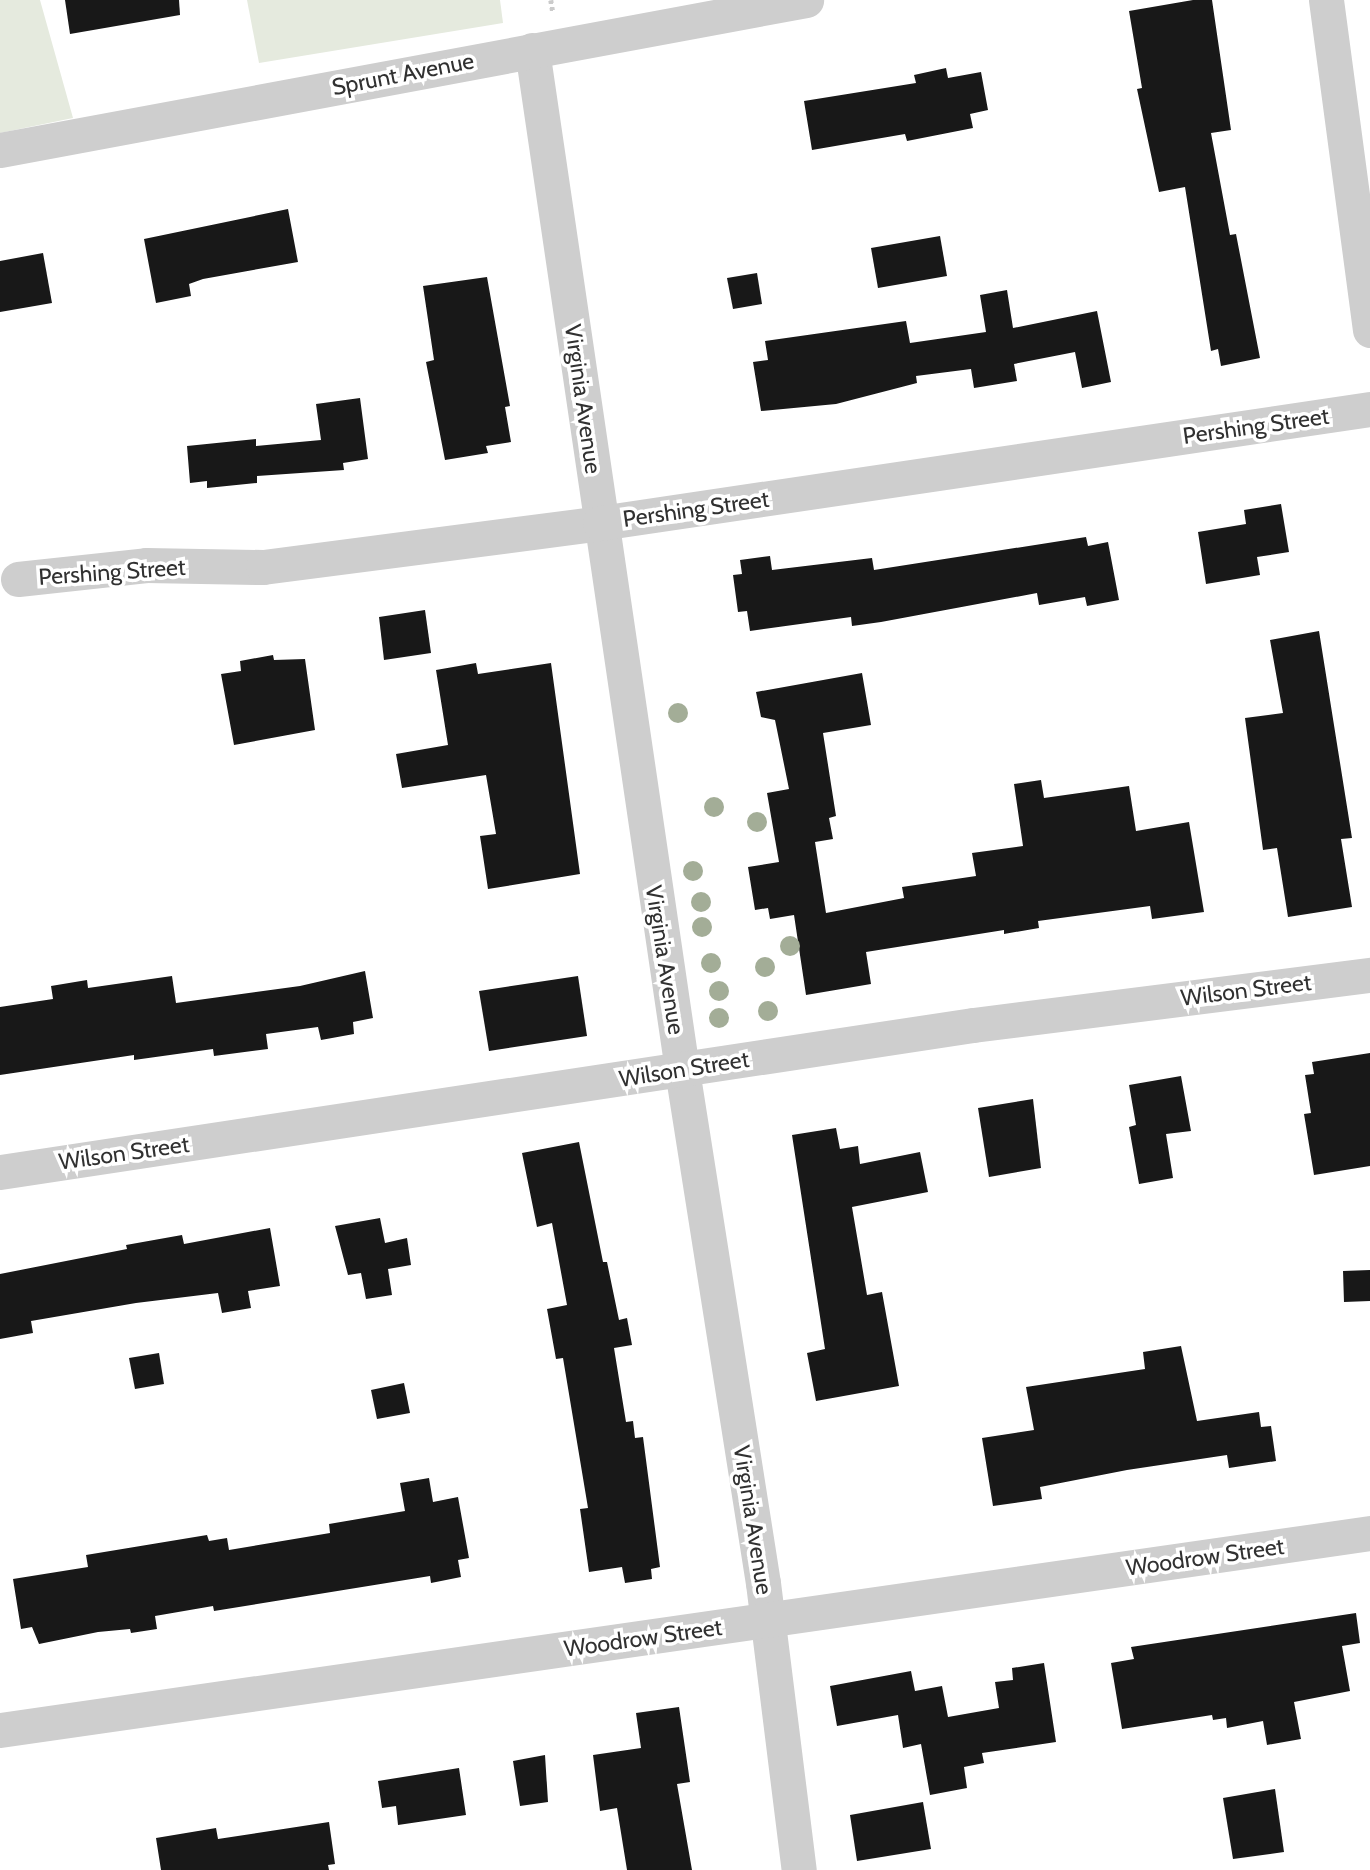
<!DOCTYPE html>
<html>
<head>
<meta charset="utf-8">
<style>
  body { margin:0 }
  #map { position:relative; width:1370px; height:1870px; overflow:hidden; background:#fff; font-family:Cabin,sans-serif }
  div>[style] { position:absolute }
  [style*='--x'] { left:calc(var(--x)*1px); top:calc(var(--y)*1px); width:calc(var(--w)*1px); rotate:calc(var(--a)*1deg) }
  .green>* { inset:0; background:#e5eade }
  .building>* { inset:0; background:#181818 }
  .path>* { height:4.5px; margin-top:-2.25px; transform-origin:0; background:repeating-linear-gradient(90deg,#cbcbcb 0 3.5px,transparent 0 7px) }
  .minor>* { height:35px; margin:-17.5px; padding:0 17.5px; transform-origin:17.5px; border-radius:17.5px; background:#cecece }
  .trees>* { width:20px; height:20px; margin:-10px; border-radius:50%; background:#a3ad97 }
  span { translate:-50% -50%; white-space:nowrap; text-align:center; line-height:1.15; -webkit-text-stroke:7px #fff; paint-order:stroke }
  .street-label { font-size:23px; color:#313131 }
</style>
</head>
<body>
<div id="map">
  <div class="green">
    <i style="clip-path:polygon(0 0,40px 0,73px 118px,0 133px)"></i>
    <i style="clip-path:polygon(247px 0,500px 0,503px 23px,259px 63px)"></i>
  </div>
  <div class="building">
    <i style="clip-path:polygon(65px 0,179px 0,180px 15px,70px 34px)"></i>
    <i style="clip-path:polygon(1193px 0,1212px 0,1231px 130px,1211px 133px,1230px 235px,1236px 234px,1260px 358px,1221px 366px,1218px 349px,1211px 351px,1185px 187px,1159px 192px,1137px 89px,1142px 88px,1129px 11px)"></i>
    <i style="clip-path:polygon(946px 68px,948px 78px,981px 72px,988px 110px,970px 114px,973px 128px,907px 141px,905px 134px,812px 150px,804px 101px,916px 83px,914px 75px)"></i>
    <i style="clip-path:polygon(288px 209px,298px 262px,203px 279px,189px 284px,191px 296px,156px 303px,144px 239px)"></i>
    <i style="clip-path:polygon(940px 236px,947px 276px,878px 288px,871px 248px)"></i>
    <i style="clip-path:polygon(43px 253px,52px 303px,0 312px,0 261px)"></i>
    <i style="clip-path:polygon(757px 273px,762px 304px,733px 309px,727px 278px)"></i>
    <i style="clip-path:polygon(487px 277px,510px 406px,505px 407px,511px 442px,486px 446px,488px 453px,445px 460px,426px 362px,434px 360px,423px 286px)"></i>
    <i style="clip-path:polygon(1007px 290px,1013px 328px,1097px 311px,1111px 382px,1082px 388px,1075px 352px,1014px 364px,1017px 381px,974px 388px,971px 369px,916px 376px,917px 383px,836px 404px,761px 411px,753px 362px,768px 360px,765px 341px,906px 321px,910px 343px,986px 332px,980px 295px)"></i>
    <i style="clip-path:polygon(360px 398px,368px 459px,343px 463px,344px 470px,257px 476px,257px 483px,207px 488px,207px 481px,190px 483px,187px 446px,256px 439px,256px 446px,321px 440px,316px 404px)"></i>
    <i style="clip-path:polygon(1281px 504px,1289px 552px,1257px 557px,1260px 575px,1206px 584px,1198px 532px,1246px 524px,1244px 510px)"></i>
    <i style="clip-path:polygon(1086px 537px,1088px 546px,1108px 542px,1119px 600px,1087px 606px,1085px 597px,1039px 605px,1037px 593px,881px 622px,852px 626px,851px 617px,750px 631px,747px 611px,738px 612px,733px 575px,742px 574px,740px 560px,770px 556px,772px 570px,872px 558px,874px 570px)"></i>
    <i style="clip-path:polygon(425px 610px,431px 653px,384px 660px,379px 617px)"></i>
    <i style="clip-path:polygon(1319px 631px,1352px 838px,1341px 839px,1352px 907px,1288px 917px,1277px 848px,1263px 850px,1245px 718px,1283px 713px,1270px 640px)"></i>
    <i style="clip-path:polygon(273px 655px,274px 660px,305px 659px,315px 730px,234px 745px,221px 674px,241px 671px,240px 661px)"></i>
    <i style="clip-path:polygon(476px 663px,478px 674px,551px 663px,580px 874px,488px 889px,480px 836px,496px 834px,486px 775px,402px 788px,396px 754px,448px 745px,436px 670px)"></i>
    <i style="clip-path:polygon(862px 673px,871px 725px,823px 733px,836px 816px,829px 818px,833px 839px,815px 842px,826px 913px,904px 898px,902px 887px,976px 876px,972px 853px,1023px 846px,1014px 784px,1041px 780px,1044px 798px,1129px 786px,1136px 831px,1189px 822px,1204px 912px,1152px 919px,1150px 906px,1038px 921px,1039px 928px,1004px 934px,1004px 930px,866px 952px,871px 984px,806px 995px,794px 915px,770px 919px,768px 908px,755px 910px,748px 867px,779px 862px,767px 793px,789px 789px,775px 720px,761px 717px,756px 692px)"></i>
    <i style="clip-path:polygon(365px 971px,373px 1018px,353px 1022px,354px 1034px,321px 1040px,318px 1027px,266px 1034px,268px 1049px,214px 1056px,213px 1049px,134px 1060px,134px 1055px,0 1075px,0 1007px,53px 999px,51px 986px,87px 980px,88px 988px,172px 976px,176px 1003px,300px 986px)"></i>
    <i style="clip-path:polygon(578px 976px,587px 1036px,489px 1051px,479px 991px)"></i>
    <i style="clip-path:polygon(1370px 1053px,1370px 1166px,1314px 1175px,1304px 1114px,1311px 1113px,1305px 1075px,1314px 1074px,1312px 1062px)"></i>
    <i style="clip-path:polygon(1181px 1076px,1191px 1131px,1166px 1134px,1173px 1178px,1139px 1184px,1129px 1127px,1136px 1125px,1129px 1085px)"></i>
    <i style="clip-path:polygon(1033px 1099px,1041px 1168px,989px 1177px,978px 1108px)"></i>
    <i style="clip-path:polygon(836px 1128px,840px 1149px,858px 1146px,860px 1164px,920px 1152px,928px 1192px,852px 1207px,867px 1295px,882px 1292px,899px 1386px,816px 1401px,807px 1353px,825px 1349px,792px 1135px)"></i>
    <i style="clip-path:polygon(579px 1142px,603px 1262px,607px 1262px,619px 1320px,627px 1318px,632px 1345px,614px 1348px,626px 1422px,633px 1421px,635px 1438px,643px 1437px,660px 1567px,651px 1569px,652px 1579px,625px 1583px,622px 1567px,589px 1572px,580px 1509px,588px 1508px,563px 1358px,556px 1359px,547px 1309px,567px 1305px,552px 1223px,537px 1227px,522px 1153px)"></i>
    <i style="clip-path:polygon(380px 1218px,385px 1243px,407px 1238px,411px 1265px,388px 1269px,392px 1295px,366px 1299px,361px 1273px,348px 1275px,335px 1226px)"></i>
    <i style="clip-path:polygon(270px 1228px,280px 1286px,248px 1291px,251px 1308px,222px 1313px,218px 1293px,136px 1303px,31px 1321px,33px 1333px,0 1339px,0 1274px,127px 1249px,126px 1245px,182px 1235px,184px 1244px)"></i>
    <i style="clip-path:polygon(1370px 1270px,1370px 1301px,1344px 1302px,1343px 1271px)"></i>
    <i style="clip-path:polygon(1181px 1346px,1197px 1421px,1259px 1412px,1261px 1427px,1271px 1426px,1276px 1461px,1229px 1468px,1227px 1455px,1127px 1470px,1040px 1487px,1042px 1499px,993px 1506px,982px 1438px,1034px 1430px,1026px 1387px,1145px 1369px,1143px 1352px)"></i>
    <i style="clip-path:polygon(159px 1353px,164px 1384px,135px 1389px,129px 1358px)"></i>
    <i style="clip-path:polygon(404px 1383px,410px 1413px,377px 1419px,371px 1390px)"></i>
    <i style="clip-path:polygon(429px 1478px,433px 1502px,458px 1497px,469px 1558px,458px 1560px,461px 1577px,431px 1583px,430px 1576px,214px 1611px,213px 1606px,155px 1616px,157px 1629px,131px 1633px,130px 1629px,98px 1632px,39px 1644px,32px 1627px,21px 1629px,13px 1579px,88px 1567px,86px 1555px,207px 1535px,209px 1541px,227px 1538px,229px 1550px,330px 1533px,329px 1524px,405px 1511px,400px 1483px)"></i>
    <i style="clip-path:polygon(1356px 1613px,1360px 1643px,1342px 1646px,1350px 1691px,1294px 1702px,1301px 1739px,1267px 1745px,1263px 1721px,1227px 1728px,1226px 1718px,1213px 1720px,1212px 1715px,1122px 1729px,1111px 1663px,1134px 1659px,1131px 1647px)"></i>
    <i style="clip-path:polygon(1044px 1663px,1056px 1742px,982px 1753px,984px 1763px,964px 1767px,967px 1788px,930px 1795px,921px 1744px,903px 1748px,898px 1715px,837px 1726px,830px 1686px,911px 1671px,915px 1691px,942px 1686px,948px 1717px,999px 1708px,995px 1682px,1013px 1680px,1012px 1668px)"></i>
    <i style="clip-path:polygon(679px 1707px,690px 1782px,677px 1784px,692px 1870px,627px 1870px,617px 1808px,600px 1811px,593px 1755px,641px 1748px,636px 1713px)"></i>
    <i style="clip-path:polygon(545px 1755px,548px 1802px,520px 1806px,513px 1761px)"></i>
    <i style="clip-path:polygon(459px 1768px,466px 1815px,398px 1825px,396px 1806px,382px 1808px,378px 1781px)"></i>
    <i style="clip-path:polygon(1275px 1789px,1284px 1852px,1233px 1859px,1223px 1798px)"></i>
    <i style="clip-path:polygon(923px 1802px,931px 1849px,857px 1861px,850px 1815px)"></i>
    <i style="clip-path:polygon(329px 1822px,335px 1864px,328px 1865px,329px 1870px,161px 1870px,156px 1838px,216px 1828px,218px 1839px)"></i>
  </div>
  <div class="path">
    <i style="--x:551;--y:0;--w:13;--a:81"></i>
  </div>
  <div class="minor">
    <i style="--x:1326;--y:0;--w:333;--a:82.4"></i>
    <i style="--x:532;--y:50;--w:1031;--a:81.63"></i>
    <i style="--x:682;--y:1070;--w:519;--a:81.03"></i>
    <i style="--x:763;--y:1583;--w:289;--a:82.9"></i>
    <i style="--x:0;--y:150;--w:820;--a:-10.54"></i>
    <i style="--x:18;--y:579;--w:129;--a:-6.2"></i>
    <i style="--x:146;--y:565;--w:117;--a:1"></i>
    <i style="--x:263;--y:567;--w:340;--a:-7.4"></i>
    <i style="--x:600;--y:523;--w:778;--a:-8.42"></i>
    <i style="--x:0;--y:1172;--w:984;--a:-8.59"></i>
    <i style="--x:973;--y:1025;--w:400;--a:-7.2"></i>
    <i style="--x:0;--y:1730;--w:1384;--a:-8.18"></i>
  </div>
  <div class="trees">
    <i style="left:678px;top:713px"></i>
    <i style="left:714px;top:807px"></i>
    <i style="left:757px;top:822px"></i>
    <i style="left:693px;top:871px"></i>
    <i style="left:701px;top:902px"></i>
    <i style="left:702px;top:927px"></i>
    <i style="left:790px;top:946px"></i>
    <i style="left:711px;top:963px"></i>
    <i style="left:765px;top:967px"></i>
    <i style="left:719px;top:991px"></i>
    <i style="left:768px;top:1011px"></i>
    <i style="left:719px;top:1018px"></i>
  </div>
  <div class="street-label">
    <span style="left:403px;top:74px;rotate:-11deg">Sprunt Avenue</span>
    <span style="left:583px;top:399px;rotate:82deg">Virginia Avenue</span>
    <span style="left:1256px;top:426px;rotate:-8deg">Pershing Street</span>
    <span style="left:696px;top:509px;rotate:-8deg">Pershing Street</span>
    <span style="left:112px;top:572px;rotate:-4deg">Pershing Street</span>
    <span style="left:665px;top:960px;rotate:81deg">Virginia Avenue</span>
    <span style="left:1246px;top:990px;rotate:-7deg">Wilson Street</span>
    <span style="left:684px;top:1069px;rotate:-9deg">Wilson Street</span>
    <span style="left:124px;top:1153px;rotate:-8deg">Wilson Street</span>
    <span style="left:753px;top:1520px;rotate:81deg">Virginia Avenue</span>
    <span style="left:1205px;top:1557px;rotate:-8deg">Woodrow Street</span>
    <span style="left:643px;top:1638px;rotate:-8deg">Woodrow Street</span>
  </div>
</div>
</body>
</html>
